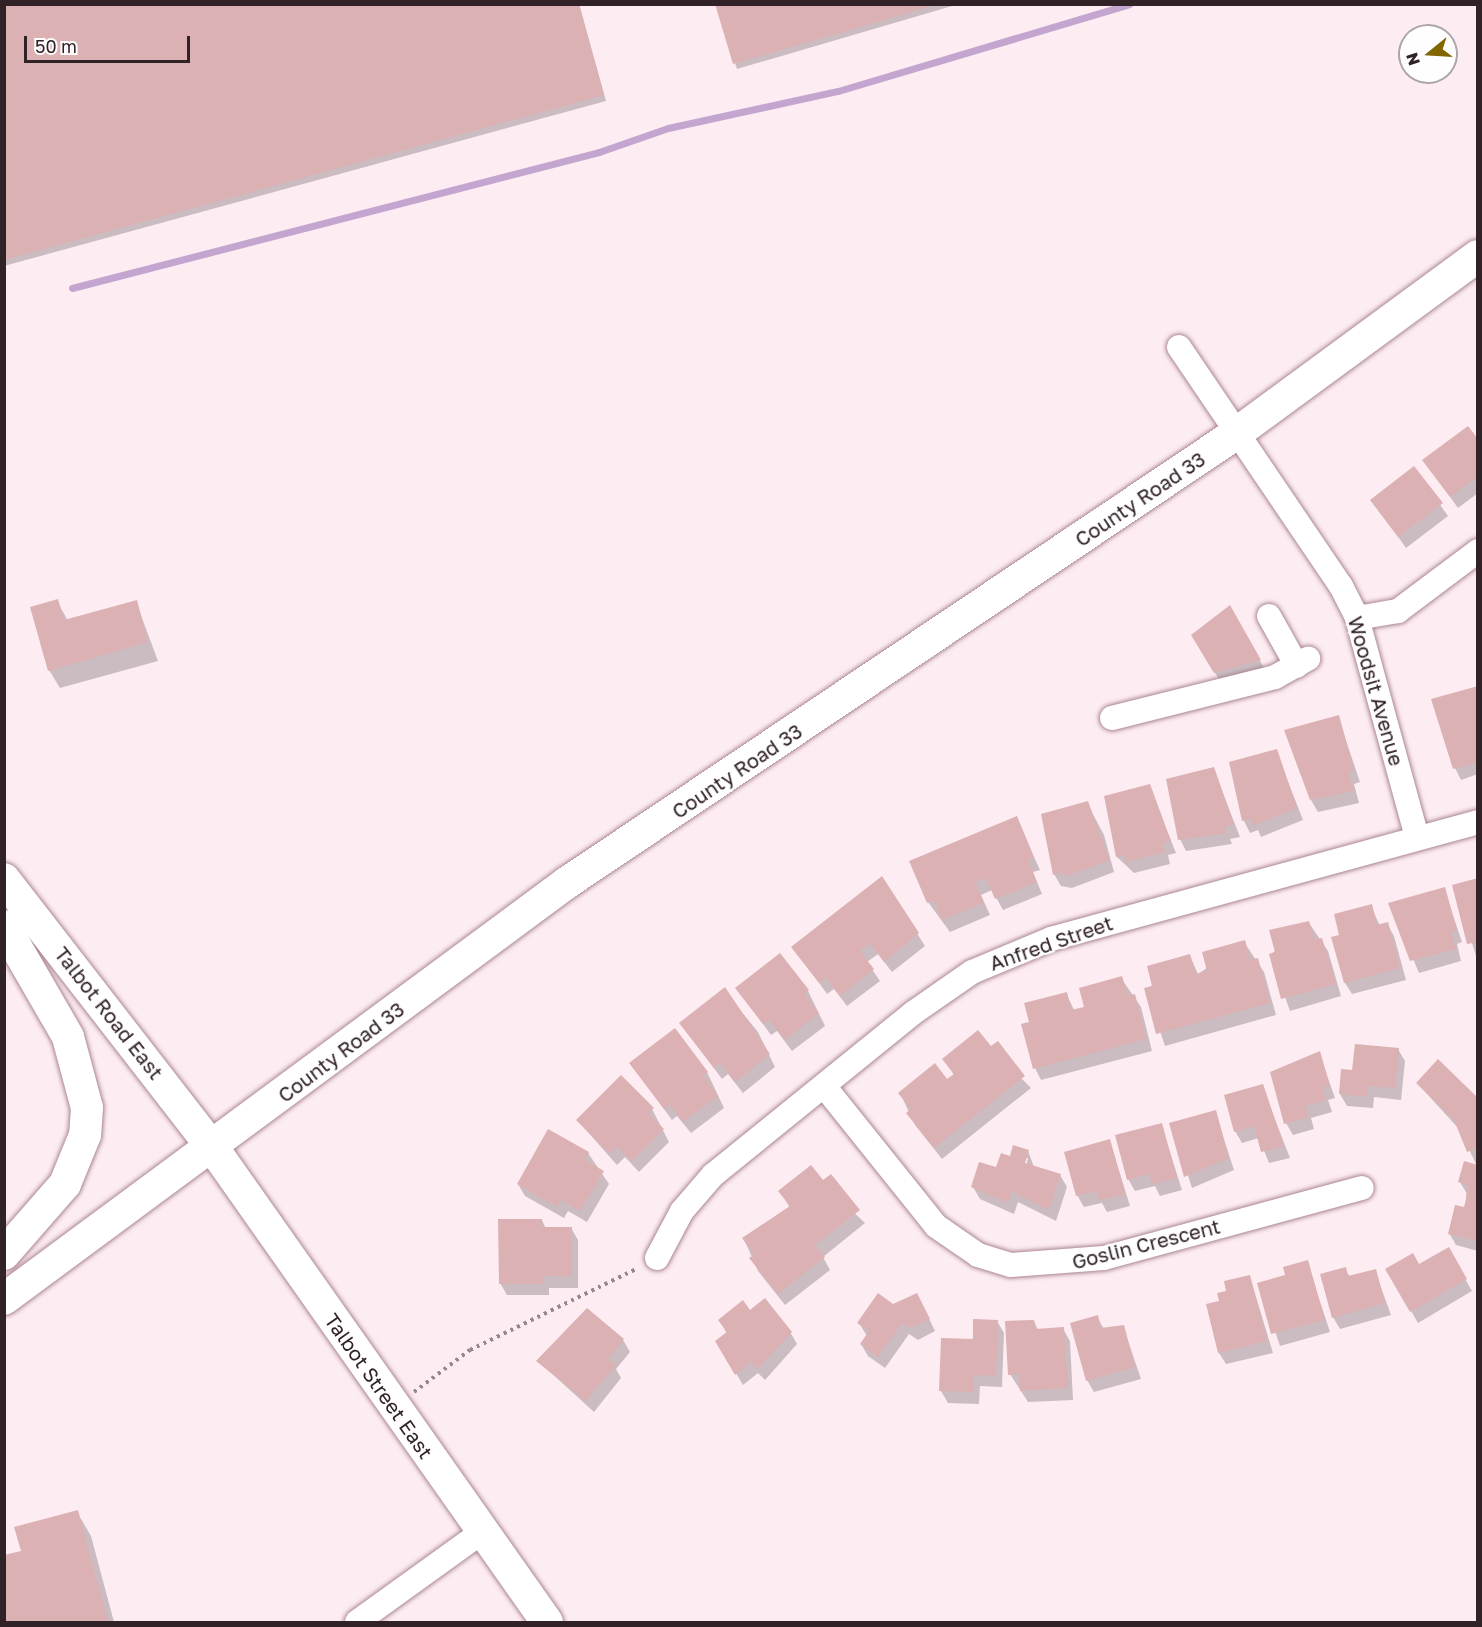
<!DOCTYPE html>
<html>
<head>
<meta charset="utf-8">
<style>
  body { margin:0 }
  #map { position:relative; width:1482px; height:1627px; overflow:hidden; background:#fdecf2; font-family:"Golos Text",sans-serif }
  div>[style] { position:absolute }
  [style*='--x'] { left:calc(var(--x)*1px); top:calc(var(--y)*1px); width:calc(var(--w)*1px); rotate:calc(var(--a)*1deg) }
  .shadow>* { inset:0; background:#0003 }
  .stream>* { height:7px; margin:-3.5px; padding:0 3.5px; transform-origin:3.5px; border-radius:3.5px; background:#c4a5cf }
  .building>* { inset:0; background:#dbb1b3 }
  .path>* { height:4px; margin-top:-2px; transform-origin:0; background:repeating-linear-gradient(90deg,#97878d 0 3px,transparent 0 7.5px) }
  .roads { filter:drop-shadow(0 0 2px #ab8693) drop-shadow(0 0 2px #ab8693) }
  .minor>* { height:24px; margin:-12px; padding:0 12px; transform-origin:12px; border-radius:12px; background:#fff }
  .major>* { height:32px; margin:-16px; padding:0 16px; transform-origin:16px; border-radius:16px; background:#fff }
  span { translate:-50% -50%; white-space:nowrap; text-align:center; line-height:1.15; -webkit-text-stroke:4.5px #fefefe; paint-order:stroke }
  .street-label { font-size:20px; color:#312227 }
  .frame { position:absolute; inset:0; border:6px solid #312227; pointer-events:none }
  .north { position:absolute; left:1398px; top:24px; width:60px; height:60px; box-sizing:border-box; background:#fefefe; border:2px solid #aca6a8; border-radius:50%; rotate:252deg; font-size:16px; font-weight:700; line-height:24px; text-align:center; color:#312227 }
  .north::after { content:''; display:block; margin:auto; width:21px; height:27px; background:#826600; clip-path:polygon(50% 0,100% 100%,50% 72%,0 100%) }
  .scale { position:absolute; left:24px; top:36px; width:166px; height:27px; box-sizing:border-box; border:3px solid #312227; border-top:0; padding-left:8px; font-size:18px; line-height:21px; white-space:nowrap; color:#312227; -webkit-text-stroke:4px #fefefe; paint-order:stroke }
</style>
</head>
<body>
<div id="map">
  <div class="shadow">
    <i style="clip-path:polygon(4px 4px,579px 4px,606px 101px,4px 266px)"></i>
    <i style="clip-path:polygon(716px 4px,959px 4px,737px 69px)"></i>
    <i style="clip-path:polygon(1478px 442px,1478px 493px,1458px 508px,1424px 461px)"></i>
    <i style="clip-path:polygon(1414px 468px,1448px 516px,1406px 548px,1372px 500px)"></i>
    <i style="clip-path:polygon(57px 601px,68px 621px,136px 602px,158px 661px,60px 688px,49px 670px)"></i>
    <i style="clip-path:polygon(1229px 608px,1270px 678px,1226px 691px,1193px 636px)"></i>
    <i style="clip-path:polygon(1478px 688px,1478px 774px,1461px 780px,1455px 768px)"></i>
    <i style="clip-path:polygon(1338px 717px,1360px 782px,1354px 784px,1359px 803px,1318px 812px,1311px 800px)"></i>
    <i style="clip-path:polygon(1276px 751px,1303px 820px,1261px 837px,1258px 830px,1250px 833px,1244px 821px,1231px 763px)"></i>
    <i style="clip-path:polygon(1213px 768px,1240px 837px,1230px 839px,1232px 844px,1186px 851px,1180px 839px)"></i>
    <i style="clip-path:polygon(1149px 786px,1176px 853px,1168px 855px,1170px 864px,1134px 873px,1117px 857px,1106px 797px)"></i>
    <i style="clip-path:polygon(1087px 803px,1104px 835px,1114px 872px,1072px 888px,1061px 886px,1054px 874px)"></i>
    <i style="clip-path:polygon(1016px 818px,1040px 870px,1033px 872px,1042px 894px,1003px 910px,992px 890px,981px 895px,990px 915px,950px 932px,928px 902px)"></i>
    <i style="clip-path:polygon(882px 878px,925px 946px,892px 972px,878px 954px,867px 962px,880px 981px,847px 1006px,834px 989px,827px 994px,793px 947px)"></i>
    <i style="clip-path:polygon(1478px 880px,1478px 955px,1476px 956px,1454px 886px)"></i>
    <i style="clip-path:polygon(1444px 889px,1462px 942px,1457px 944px,1461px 961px,1419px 973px,1390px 904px)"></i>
    <i style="clip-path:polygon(1371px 906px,1380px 926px,1387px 924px,1394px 936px,1406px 980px,1352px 994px,1345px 983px,1341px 936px)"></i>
    <i style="clip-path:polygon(1309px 923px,1328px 951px,1341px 996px,1290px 1011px,1270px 955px)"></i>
    <i style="clip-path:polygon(1244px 942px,1264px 972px,1276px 1015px,1165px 1046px,1146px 990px,1190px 956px,1198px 974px)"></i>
    <i style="clip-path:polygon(1121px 978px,1141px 1007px,1152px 1051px,1041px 1080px,1035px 1068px,1031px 1023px,1066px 993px,1074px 1010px,1085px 1008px)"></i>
    <i style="clip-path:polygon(737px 989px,808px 991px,825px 1026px,792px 1051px,777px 1031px,771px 1035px)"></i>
    <i style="clip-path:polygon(724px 990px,758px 1032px,775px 1067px,743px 1093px,728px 1074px,722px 1079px,681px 1024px)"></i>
    <i style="clip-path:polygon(991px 1048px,1031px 1088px,942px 1159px,915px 1125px,900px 1093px,947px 1081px,954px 1075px,944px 1059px)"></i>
    <i style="clip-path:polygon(1398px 1049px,1405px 1061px,1401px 1100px,1374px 1097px,1373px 1108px,1347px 1106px,1340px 1094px,1353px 1072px)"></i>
    <i style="clip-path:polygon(1319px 1053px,1335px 1098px,1328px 1100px,1332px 1112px,1311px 1118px,1314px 1129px,1293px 1135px,1286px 1123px)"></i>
    <i style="clip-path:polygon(631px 1064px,707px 1072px,724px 1108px,691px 1133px,677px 1116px,672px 1120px)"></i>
    <i style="clip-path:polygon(1417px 1083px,1478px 1100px,1478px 1251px,1456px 1245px,1449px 1233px,1465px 1209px,1467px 1194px,1460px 1182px,1477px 1166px,1459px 1129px)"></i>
    <i style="clip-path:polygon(1262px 1086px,1290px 1158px,1269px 1163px,1259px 1138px,1242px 1143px,1235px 1131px)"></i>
    <i style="clip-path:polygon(652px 1109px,669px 1142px,639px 1172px,625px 1157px,617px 1165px,578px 1121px)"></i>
    <i style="clip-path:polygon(1215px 1112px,1234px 1170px,1192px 1188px,1171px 1124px)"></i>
    <i style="clip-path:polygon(1161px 1124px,1182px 1190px,1160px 1196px,1155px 1186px,1135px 1191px,1128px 1179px)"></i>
    <i style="clip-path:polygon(1110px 1141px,1130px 1206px,1107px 1212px,1102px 1203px,1084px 1207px,1077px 1195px)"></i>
    <i style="clip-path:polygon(evenodd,1028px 1151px,1034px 1167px,1060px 1175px,1067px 1187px,1056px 1221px,1018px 1202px,1014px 1214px,980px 1199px,973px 1187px,1028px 1151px,1025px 1158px,1028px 1158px,1025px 1170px,1025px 1158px)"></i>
    <i style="clip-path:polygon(588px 1153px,609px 1184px,587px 1222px,568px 1211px,564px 1218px,525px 1196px,518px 1184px)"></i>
    <i style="clip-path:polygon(822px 1182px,865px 1223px,823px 1257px,830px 1270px,785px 1305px,758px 1271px,744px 1239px,790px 1208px,780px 1191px)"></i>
    <i style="clip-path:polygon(542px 1220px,546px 1229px,571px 1228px,578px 1240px,578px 1288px,549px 1288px,549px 1295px,507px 1295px,500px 1283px)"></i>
    <i style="clip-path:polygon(1448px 1249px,1472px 1291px,1418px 1323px,1387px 1269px,1419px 1266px)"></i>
    <i style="clip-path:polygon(1307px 1262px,1330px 1332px,1280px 1346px,1259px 1284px,1287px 1276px)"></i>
    <i style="clip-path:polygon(1345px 1269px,1350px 1277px,1375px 1271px,1391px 1315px,1340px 1329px,1333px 1317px)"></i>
    <i style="clip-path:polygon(1250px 1277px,1273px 1353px,1226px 1364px,1219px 1353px,1221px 1302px)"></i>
    <i style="clip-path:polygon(893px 1306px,923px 1306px,935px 1331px,918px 1340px,909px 1334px,885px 1368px,868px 1356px,861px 1344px,867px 1336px,859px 1323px)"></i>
    <i style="clip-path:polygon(750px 1312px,790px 1332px,797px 1344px,765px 1380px,758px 1373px,743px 1385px,717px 1341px,727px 1334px,720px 1321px)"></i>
    <i style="clip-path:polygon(1097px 1317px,1104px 1329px,1123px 1326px,1141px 1379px,1094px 1392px,1087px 1380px)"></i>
    <i style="clip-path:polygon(997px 1321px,1004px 1333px,1002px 1387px,980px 1386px,979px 1404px,948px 1403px,941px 1391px,974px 1340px)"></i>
    <i style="clip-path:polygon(1034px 1321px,1038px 1330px,1063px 1329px,1070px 1341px,1073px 1400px,1028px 1402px,1010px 1374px)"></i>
    <i style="clip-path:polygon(623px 1340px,630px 1352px,616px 1369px,621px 1378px,594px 1412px,538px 1361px)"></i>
    <i style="clip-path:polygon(77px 1512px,91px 1536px,114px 1622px,4px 1622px,4px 1557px,22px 1552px)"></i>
  </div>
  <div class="stream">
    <i style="--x:72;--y:288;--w:544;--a:-14.47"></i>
    <i style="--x:599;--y:152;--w:73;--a:-19.2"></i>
    <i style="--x:668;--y:128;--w:174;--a:-12.3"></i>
    <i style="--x:838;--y:91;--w:304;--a:-16.6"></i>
  </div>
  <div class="building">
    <i style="clip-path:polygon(4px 4px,579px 4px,604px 95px,4px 260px)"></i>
    <i style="clip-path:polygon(715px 4px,936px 4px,936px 5px,733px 64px)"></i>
    <i style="clip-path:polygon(1468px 426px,1478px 439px,1478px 476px,1450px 497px,1422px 460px)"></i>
    <i style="clip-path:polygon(1414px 466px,1443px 503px,1398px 537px,1370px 500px)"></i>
    <i style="clip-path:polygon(58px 599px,64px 620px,137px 600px,148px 642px,48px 671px,30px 607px)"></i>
    <i style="clip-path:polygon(1230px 605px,1261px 660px,1214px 673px,1191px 635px)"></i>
    <i style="clip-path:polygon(1478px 686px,1477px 763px,1453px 769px,1431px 699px)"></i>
    <i style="clip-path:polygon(1339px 715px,1354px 770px,1348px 772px,1354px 791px,1310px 800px,1284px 730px)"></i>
    <i style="clip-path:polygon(1277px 749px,1297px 808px,1253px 826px,1251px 819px,1242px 821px,1229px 762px)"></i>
    <i style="clip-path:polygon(1214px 767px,1234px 824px,1225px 827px,1226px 833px,1178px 840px,1166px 779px)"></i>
    <i style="clip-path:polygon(1150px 784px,1171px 841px,1163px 843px,1165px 852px,1126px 862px,1124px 855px,1116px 857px,1104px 796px)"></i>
    <i style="clip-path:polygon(1088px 801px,1109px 860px,1064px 877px,1063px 872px,1053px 875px,1041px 814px)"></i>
    <i style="clip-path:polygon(1017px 816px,1034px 857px,1028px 860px,1037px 882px,995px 899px,986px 878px,975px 882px,984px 903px,942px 920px,934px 900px,927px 903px,909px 861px)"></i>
    <i style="clip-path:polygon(882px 876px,919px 933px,884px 962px,870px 943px,860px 951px,874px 969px,840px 996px,826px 978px,819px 983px,791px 947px)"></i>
    <i style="clip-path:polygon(1478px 878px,1478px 942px,1467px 944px,1452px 885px)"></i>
    <i style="clip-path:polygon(1445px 887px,1457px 930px,1451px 932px,1456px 949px,1410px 961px,1388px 903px)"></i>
    <i style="clip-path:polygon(1372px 904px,1377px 925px,1388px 922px,1400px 968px,1344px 983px,1331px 937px,1339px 935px,1334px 914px)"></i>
    <i style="clip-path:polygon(1309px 921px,1315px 940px,1322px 938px,1336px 984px,1281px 999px,1269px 954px,1275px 952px,1269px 930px)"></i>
    <i style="clip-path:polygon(1245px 940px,1250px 960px,1258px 958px,1270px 1003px,1156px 1034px,1144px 988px,1152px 986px,1147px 966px,1190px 954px,1196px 974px,1207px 971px,1202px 952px)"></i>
    <i style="clip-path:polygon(780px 953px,809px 990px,804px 994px,819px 1013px,785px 1040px,769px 1020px,763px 1024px,735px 988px)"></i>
    <i style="clip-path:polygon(1122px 976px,1128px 996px,1135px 994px,1146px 1039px,1033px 1069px,1021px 1024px,1029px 1022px,1024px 1003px,1067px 992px,1071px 1010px,1084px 1007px,1079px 988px)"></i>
    <i style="clip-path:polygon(725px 987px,770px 1054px,735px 1082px,720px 1063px,714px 1068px,679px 1023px)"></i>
    <i style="clip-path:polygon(675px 1028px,708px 1072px,703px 1076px,718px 1096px,683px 1122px,670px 1105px,664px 1109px,629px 1063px)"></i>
    <i style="clip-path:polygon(978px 1030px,991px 1046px,998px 1041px,1025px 1076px,934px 1148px,906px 1113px,911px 1109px,898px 1093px,935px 1063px,947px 1079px,954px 1074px,942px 1059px)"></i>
    <i style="clip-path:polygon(1355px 1044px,1399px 1048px,1395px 1088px,1368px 1086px,1367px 1097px,1339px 1094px,1341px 1069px,1352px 1070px)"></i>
    <i style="clip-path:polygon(1320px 1051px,1330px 1086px,1323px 1087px,1326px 1100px,1305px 1106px,1309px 1117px,1284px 1124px,1270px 1072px)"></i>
    <i style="clip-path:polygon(1438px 1059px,1478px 1098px,1478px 1148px,1467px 1152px,1454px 1120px,1416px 1083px)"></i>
    <i style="clip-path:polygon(621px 1075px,654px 1108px,648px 1113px,664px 1129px,632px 1161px,617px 1147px,610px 1154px,576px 1120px)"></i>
    <i style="clip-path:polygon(1263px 1084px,1284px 1146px,1261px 1152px,1254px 1126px,1234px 1132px,1224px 1095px)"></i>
    <i style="clip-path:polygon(1216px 1110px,1229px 1158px,1184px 1177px,1169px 1123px)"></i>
    <i style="clip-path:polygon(1162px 1123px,1177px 1178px,1152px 1184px,1149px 1174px,1127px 1180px,1115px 1135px)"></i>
    <i style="clip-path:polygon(548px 1129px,589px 1152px,585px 1160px,604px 1171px,580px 1211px,561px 1200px,557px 1207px,517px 1184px)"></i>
    <i style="clip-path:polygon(1110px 1139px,1125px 1194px,1099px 1200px,1096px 1191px,1076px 1196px,1064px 1152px)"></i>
    <i style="clip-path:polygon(1013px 1145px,1029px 1150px,1025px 1163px,1061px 1174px,1049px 1210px,1011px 1191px,1008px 1203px,971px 1187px,979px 1162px,996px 1167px,1001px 1153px,1010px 1156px)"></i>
    <i style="clip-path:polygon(1464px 1161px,1478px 1165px,1478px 1241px,1448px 1234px,1455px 1205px,1464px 1207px,1466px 1199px,1467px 1185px,1458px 1182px)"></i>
    <i style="clip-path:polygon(811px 1165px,823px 1180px,831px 1174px,860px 1210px,815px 1245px,825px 1257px,778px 1294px,749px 1258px,754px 1255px,742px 1238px,790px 1206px,778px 1191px)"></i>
    <i style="clip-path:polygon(498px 1219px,542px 1219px,542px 1227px,572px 1227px,572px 1276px,543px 1276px,543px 1284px,499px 1284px)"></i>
    <i style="clip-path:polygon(1449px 1247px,1467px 1279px,1410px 1312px,1385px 1269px,1413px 1253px,1419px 1264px)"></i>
    <i style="clip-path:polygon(1308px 1260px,1325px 1320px,1271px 1334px,1257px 1283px,1285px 1275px,1283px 1267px)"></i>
    <i style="clip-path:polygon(1346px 1267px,1348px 1276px,1376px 1269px,1385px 1303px,1332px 1318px,1320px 1274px)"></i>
    <i style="clip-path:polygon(1250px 1275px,1267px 1341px,1218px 1353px,1206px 1304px,1219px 1301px,1217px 1293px,1226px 1291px,1224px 1281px)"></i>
    <i style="clip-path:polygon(878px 1293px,893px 1304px,917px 1293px,930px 1319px,910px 1328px,902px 1323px,878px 1357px,860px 1344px,869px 1331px,857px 1323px)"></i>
    <i style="clip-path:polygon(765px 1298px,792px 1332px,757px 1369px,751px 1362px,735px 1375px,715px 1341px,727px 1332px,718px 1320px,743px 1300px,750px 1310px)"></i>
    <i style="clip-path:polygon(587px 1308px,624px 1339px,608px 1359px,616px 1365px,586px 1401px,536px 1361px)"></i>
    <i style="clip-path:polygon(1098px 1315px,1101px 1328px,1124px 1325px,1135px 1367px,1086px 1381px,1070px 1323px)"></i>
    <i style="clip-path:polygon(973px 1319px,998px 1320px,996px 1376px,974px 1375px,973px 1392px,939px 1391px,941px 1338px,973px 1339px)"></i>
    <i style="clip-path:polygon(1034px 1320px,1035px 1329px,1064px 1327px,1068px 1388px,1020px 1391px,1019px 1374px,1008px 1375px,1005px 1321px)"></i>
    <i style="clip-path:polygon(78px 1510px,108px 1622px,4px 1622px,4px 1555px,21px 1551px,14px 1527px)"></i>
  </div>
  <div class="path">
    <i style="--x:414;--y:1392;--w:70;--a:-36.9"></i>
    <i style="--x:470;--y:1350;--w:187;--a:-26"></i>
  </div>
  <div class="roads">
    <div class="minor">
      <i style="--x:1179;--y:347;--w:289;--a:55.9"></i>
      <i style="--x:1341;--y:586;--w:36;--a:63"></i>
      <i style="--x:1357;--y:618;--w:228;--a:74.7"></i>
      <i style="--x:1269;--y:616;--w:57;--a:60.8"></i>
      <i style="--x:1357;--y:618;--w:42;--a:-9.7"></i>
      <i style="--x:1398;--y:611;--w:100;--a:-36.9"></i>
      <i style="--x:1112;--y:718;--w:168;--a:-14.1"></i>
      <i style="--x:1275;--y:677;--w:38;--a:-29"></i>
      <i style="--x:824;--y:1086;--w:179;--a:51.3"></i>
      <i style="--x:936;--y:1226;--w:51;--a:34.6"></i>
      <i style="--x:978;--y:1255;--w:34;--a:17"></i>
      <i style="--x:1011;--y:1265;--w:93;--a:-4.3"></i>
      <i style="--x:1104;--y:1258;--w:267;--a:-15.2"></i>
      <i style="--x:657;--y:1258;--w:53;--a:-62"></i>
      <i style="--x:682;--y:1211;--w:48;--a:-49.3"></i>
      <i style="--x:713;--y:1175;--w:257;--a:-39"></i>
      <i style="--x:913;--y:1013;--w:72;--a:-34.8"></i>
      <i style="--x:972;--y:972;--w:86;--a:-22.7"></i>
      <i style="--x:1051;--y:939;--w:443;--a:-15.3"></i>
      <i style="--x:357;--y:1622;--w:154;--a:-35.8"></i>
    </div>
    <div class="major">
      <i style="--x:4;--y:879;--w:341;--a:52.2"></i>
      <i style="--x:213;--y:1148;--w:580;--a:54.83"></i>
      <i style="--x:4;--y:926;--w:128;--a:60"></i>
      <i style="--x:68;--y:1037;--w:73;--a:75"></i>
      <i style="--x:87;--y:1108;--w:27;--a:94"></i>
      <i style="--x:85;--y:1135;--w:53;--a:112.2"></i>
      <i style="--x:65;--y:1184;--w:93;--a:131.1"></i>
      <i style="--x:4;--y:1299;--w:701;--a:-36.48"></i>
      <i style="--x:568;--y:882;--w:806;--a:-33.87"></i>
      <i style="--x:1237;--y:433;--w:299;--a:-36.3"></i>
    </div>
  </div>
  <div class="street-label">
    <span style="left:1140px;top:499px;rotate:-34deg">County Road 33</span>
    <span style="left:1376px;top:691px;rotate:74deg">Woodsit Avenue</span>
    <span style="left:737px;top:771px;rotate:-34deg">County Road 33</span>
    <span style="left:1051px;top:943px;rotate:-19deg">Anfred Street</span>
    <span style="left:109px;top:1013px;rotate:52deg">Talbot Road East</span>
    <span style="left:341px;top:1052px;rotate:-37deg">County Road 33</span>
    <span style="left:1146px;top:1244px;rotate:-14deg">Goslin Crescent</span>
    <span style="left:379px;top:1386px;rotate:55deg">Talbot Street East</span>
  </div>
  <div class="frame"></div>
  <div class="north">N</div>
  <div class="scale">50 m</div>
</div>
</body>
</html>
